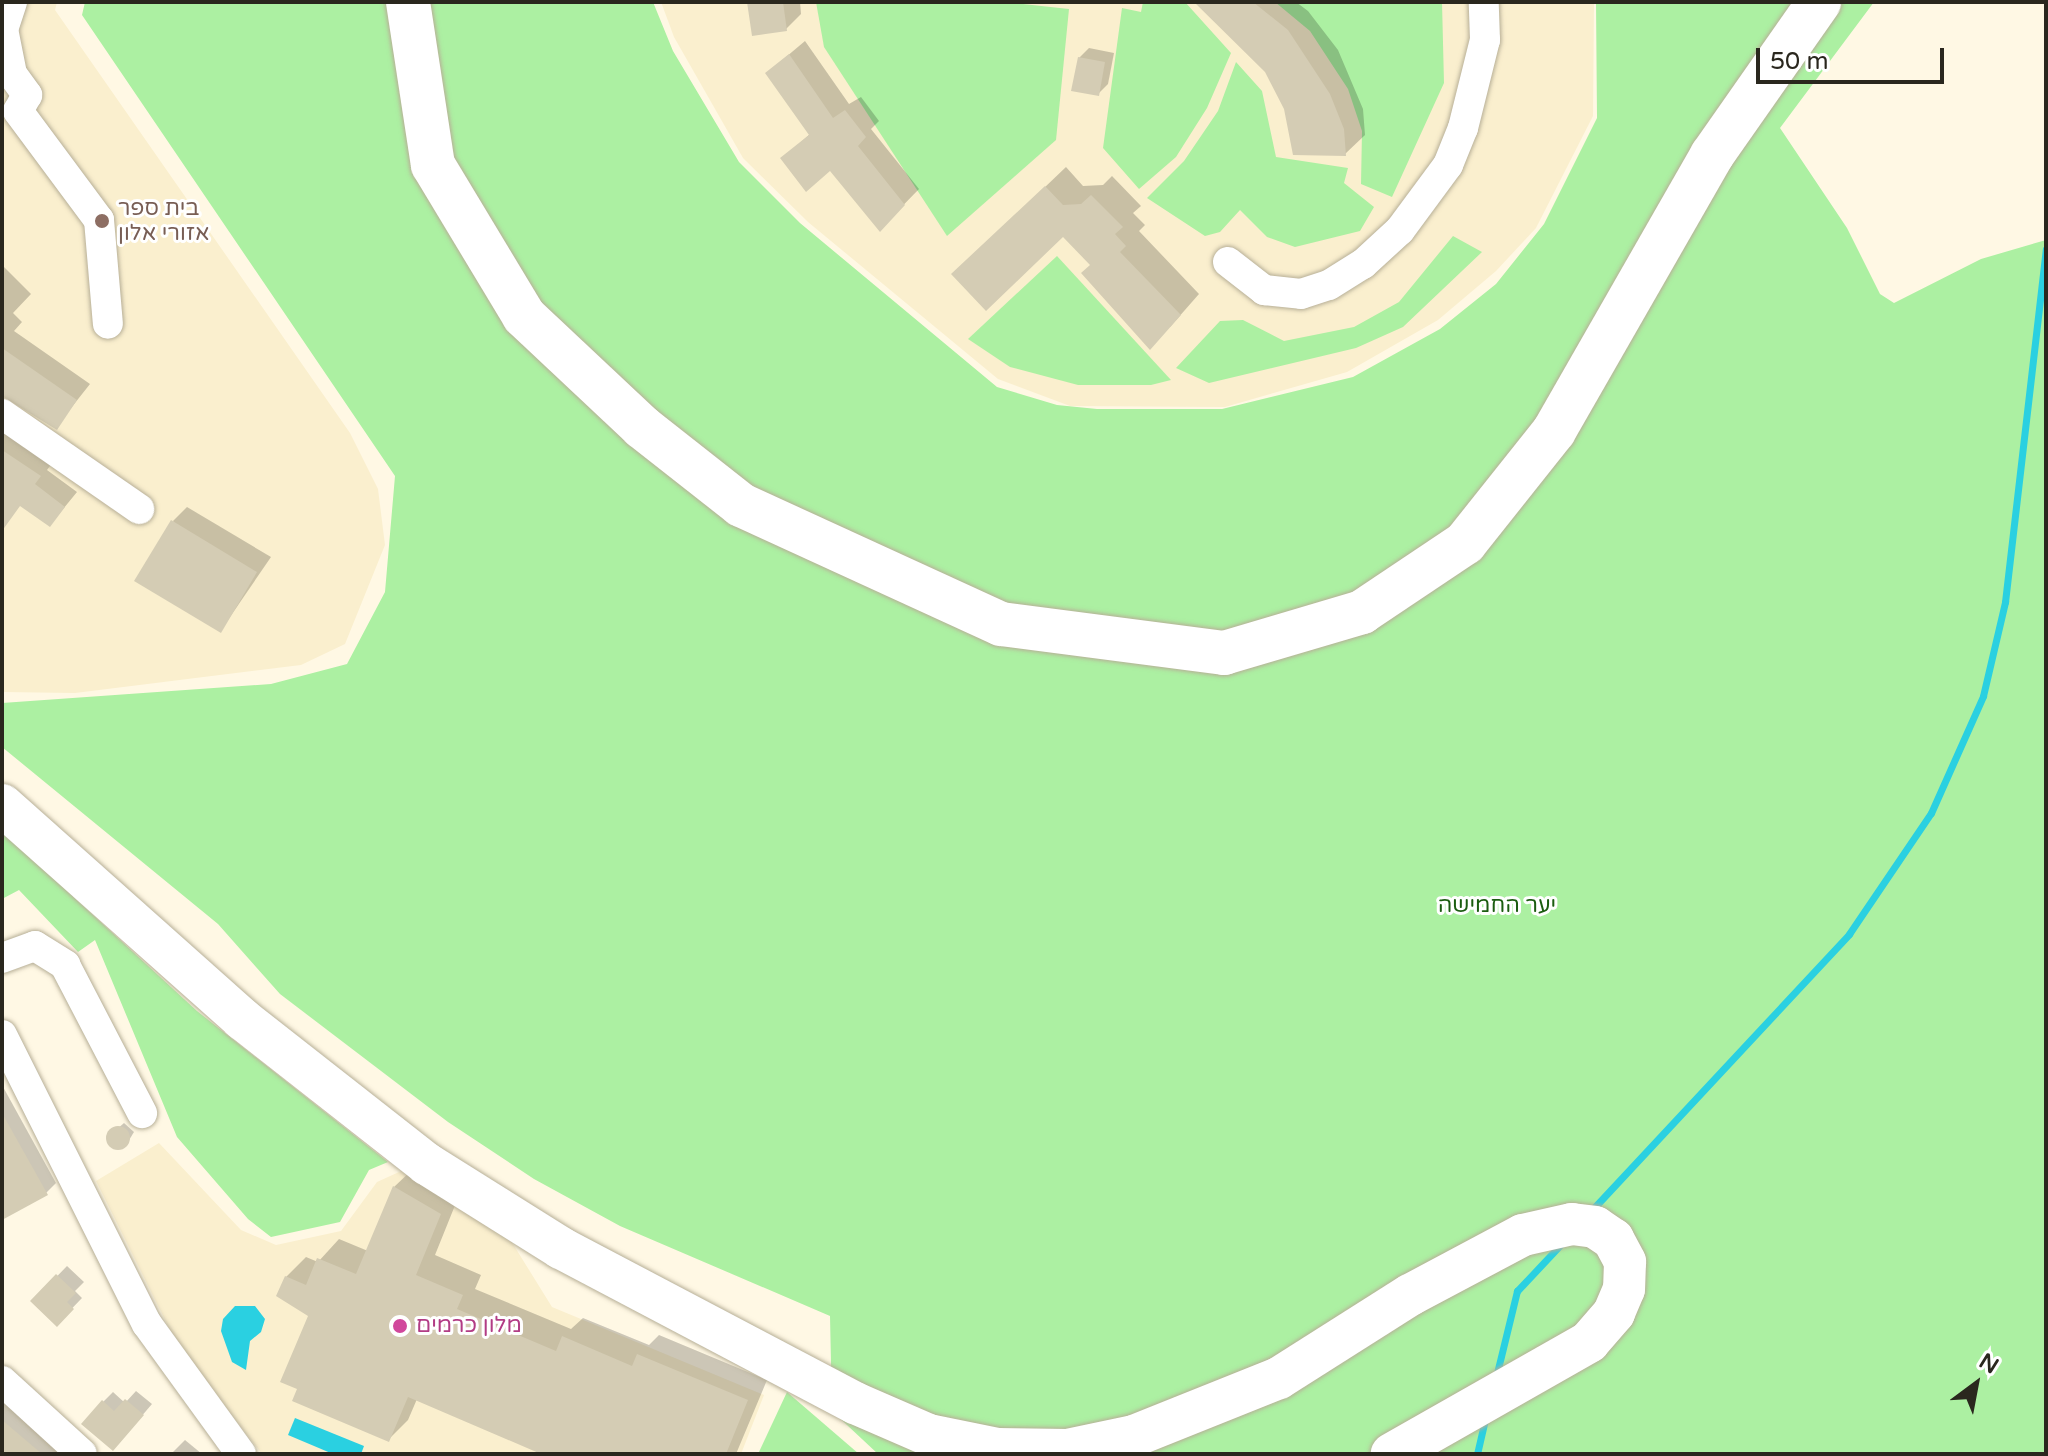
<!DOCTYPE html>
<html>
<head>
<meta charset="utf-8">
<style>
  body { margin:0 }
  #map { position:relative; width:2048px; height:1456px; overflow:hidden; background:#fff8e4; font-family:"Varela Round","Noto Sans Hebrew",sans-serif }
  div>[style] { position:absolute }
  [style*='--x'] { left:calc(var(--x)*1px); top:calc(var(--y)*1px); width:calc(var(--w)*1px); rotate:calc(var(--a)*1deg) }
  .built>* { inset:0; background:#faefce }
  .green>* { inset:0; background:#acf0a2 }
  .water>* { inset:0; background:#2ad0e1 }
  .shadow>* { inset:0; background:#0003 }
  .stream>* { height:7px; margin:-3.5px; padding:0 3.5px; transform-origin:3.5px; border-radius:3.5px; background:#2ad0e1 }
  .building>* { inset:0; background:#d4ccb4 }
  .round { border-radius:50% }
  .roads { filter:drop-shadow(0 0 2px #b7af97) drop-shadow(0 0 2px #b7af97) }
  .minor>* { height:30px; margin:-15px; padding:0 15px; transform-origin:15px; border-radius:15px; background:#fff }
  .secondary>* { height:42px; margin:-21px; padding:0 21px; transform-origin:21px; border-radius:21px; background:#fff }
  .primary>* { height:44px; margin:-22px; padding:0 22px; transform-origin:22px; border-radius:22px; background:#fff }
  .dots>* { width:22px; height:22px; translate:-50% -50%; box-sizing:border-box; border:4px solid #fff; border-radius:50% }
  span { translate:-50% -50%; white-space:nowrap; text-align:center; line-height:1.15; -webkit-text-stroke:6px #fff; paint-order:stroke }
  .education-label { font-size:22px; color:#785e54 }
  .left { translate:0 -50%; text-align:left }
  .park-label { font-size:22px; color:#1b5d10 }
  .hotel-label { font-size:22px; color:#b23c85 }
  .frame { position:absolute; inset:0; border:4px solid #2a271e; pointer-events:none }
  .north { position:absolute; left:1936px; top:1344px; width:80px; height:80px; -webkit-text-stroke:6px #fff; paint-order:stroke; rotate:32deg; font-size:22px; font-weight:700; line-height:32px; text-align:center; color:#2a271e }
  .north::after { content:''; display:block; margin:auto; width:28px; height:36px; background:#2a271e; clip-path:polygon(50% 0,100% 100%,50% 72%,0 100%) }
  .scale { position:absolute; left:1756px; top:48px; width:188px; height:36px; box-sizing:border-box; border:4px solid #2a271e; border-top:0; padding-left:10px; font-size:24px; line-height:28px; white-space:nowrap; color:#2a271e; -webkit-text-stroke:6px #fff; paint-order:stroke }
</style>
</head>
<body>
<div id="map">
  <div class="built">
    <i style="clip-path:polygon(2px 2px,57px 2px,55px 10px,350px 433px,378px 489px,385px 545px,345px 644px,301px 665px,75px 693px,2px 692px)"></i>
    <i style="clip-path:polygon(661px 2px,1594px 2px,1593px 116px,1536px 228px,1496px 271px,1438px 320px,1347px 372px,1225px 407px,1070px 406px,998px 379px,808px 222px,743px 158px,674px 37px)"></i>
    <i style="clip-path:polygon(159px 1143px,241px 1230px,276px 1245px,341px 1231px,377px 1182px,410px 1167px,508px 1236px,552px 1307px,764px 1395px,741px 1454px,262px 1454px,178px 1346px,96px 1181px)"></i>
  </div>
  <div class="green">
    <i style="clip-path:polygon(85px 2px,653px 2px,673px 51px,739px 162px,800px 223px,997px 387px,1057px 405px,1097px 409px,1222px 409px,1353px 377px,1440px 329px,1496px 284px,1544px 224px,1597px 118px,1596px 2px,1874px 2px,1780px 128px,1847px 228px,1880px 294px,1894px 303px,1981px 259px,2046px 240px,2046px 1454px,878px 1454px,832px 1411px,830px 1316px,620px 1226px,534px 1179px,448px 1122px,280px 994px,218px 924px,2px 747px,2px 703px,271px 684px,347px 664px,385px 592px,395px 476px,82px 15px)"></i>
    <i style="clip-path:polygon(816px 2px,1005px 2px,1069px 9px,1056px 140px,947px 236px,824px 47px)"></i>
    <i style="clip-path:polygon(1143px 2px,1185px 2px,1231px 53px,1207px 108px,1176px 157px,1139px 189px,1103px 148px,1122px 8px,1141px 12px)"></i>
    <i style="clip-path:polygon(1275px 2px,1442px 2px,1444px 83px,1392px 197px,1361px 184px,1362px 131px,1348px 89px,1310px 31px)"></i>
    <i style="clip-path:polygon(1236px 62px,1262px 91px,1276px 157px,1348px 168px,1344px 183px,1374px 207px,1360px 231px,1295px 247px,1267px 237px,1240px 210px,1220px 232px,1205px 236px,1147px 198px,1184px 161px,1218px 111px)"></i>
    <i style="clip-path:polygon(1453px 236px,1482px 252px,1403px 327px,1356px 348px,1209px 383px,1176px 368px,1220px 321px,1243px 320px,1284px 341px,1354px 327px,1399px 302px)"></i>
    <i style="clip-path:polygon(1057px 256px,1171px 380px,1151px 385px,1078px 385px,1010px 367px,968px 339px)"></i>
    <i style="clip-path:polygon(2px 831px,197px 1011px,388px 1162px,369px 1170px,340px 1222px,271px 1237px,248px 1219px,177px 1137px,95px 940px,78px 952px,19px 890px,2px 899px)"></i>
    <i style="clip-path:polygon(787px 1392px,859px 1454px,758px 1454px)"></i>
  </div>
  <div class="water">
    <i style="clip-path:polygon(235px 1306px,255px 1306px,265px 1319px,261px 1332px,250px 1341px,246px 1370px,232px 1362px,221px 1331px,223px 1319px)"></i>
    <i style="clip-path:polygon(295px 1418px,364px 1446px,361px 1454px,333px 1454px,288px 1435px)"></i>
  </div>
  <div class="shadow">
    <i style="clip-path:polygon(749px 2px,800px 2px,801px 14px,786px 29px)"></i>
    <i style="clip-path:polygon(1203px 2px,1296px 2px,1308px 11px,1338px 50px,1363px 109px,1365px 135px,1345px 154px,1286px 109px,1266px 71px)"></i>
    <i style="clip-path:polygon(805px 41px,849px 104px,861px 97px,879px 121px,871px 129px,919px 189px,880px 229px,830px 168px,783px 158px,810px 134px,767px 73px)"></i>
    <i style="clip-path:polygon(1089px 48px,1114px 53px,1108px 84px,1098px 94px,1079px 58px)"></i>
    <i style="clip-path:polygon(1066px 167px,1083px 186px,1103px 185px,1112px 176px,1141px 206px,1133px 213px,1145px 225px,1139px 231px,1199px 294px,1170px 327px,1064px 234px,974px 255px)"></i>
    <i style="clip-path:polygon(2px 265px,31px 294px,13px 313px,22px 322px,14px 331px,90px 384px,56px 427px,2px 393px)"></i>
    <i style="clip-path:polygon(2px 427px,53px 462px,47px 470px,77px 492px,50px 525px,22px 504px,2px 508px)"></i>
    <i style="clip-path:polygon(187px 507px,271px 557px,221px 630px,173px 521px)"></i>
    <i style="clip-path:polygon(2px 1085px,56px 1183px,46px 1193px,2px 1210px)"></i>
    <i style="clip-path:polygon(124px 1123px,134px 1132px,126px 1145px,116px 1148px,108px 1137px)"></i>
    <i style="clip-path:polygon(414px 1168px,460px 1193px,435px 1255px,481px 1275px,475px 1289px,571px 1329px,583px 1318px,649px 1345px,659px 1335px,767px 1380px,736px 1454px,546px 1454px,417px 1399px,408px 1420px,388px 1440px,300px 1388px,311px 1315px,286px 1277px,306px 1257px,318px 1262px,339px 1239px,368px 1251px,394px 1187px)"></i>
    <i style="clip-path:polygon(67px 1266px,84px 1282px,75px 1291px,82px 1298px,57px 1324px,33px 1301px)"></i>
    <i style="clip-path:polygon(136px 1391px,152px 1404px,122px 1439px,103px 1402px,113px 1392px,125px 1403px)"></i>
    <i style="clip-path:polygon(9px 1398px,63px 1444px,55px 1454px,2px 1454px,2px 1405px)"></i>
    <i style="clip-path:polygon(185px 1440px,202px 1454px,171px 1454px)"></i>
  </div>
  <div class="stream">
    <i style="--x:1590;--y:1212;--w:380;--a:-47"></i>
    <i style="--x:1849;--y:934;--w:146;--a:-55.9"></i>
    <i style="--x:1931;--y:813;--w:128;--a:-66"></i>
    <i style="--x:1983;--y:696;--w:97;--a:-76.8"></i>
    <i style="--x:2005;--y:602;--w:355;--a:-83.4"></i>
    <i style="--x:1496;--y:1377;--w:89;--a:-76.3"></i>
    <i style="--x:1517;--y:1291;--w:67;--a:-46.8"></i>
    <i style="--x:1477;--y:1454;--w:35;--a:-77"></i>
  </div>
  <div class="building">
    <i style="clip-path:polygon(747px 2px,783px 2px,787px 31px,752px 36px)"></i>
    <i style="clip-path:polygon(1194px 2px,1253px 2px,1288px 30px,1330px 94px,1344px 129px,1346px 156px,1293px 155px,1284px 109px,1265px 72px)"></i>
    <i style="clip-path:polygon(789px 54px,833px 118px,845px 110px,866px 137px,858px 146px,905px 205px,880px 232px,830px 171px,806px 192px,780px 158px,809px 135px,765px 73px)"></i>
    <i style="clip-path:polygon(1078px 57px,1105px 62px,1099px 96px,1071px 91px)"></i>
    <i style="clip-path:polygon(1045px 186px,1063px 205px,1081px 204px,1091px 195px,1123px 227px,1115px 234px,1126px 246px,1120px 252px,1181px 315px,1150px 350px,1081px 273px,1090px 265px,1063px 237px,986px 311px,951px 274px)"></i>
    <i style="clip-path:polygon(2px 348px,77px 400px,57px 430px,2px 396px)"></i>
    <i style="clip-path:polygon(2px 450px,41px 476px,35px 484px,65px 507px,50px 527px,20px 506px,2px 531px)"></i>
    <i style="clip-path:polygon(171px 520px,257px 572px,221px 633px,134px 581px)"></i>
    <i style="clip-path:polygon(2px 1113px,48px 1195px,2px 1220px)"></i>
    <i class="round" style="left:106px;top:1126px;width:24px;height:24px"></i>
    <i style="clip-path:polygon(393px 1186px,441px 1214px,416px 1275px,463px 1295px,457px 1309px,556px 1351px,562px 1336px,632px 1366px,637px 1354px,748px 1400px,726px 1454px,541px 1454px,408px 1397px,389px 1442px,292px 1401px,297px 1389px,280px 1382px,308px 1316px,276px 1296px,285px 1276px,306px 1285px,317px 1258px,356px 1274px)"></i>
    <i style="clip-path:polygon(56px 1274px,76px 1293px,67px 1302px,74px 1309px,57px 1327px,30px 1301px)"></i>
    <i style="clip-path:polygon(125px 1399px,144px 1415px,113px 1451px,81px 1424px,102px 1400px,114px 1411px)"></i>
    <i style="clip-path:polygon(2px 1420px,42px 1454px,2px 1454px)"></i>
  </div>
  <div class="roads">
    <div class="minor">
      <i style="--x:12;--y:2;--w:28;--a:108"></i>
      <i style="--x:3;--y:29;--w:46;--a:78.7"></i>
      <i style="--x:12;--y:74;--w:26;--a:54"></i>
      <i style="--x:27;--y:95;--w:18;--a:119"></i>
      <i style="--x:18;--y:111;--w:136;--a:53.4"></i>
      <i style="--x:99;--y:220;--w:104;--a:85.1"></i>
      <i style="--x:1228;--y:262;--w:46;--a:37.9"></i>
      <i style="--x:1264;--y:290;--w:37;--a:6"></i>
      <i style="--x:1301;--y:294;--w:29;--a:-18"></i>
      <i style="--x:1329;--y:285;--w:40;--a:-32"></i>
      <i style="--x:1363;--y:264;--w:50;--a:-42.6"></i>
      <i style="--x:1400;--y:230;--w:81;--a:-53.6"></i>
      <i style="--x:1448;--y:165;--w:40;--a:-68"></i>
      <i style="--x:1463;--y:128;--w:91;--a:-76"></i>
      <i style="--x:1485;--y:40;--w:38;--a:-92"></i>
      <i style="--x:2;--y:414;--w:167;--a:34.7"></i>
      <i style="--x:2;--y:958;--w:35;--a:-20"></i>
      <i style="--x:35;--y:946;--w:36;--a:32"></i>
      <i style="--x:65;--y:965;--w:167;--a:62.5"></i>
      <i style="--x:2;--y:1035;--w:323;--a:63.4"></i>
      <i style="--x:147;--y:1324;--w:160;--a:54.1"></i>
      <i style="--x:2;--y:1381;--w:108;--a:42.4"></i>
    </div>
    <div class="secondary">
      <i style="--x:2;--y:805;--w:322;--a:41.7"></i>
      <i style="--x:242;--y:1019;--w:235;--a:38.1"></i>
      <i style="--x:427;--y:1164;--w:158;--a:32.1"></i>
      <i style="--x:561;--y:1248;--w:332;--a:27.8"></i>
      <i style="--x:855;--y:1403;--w:81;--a:23.4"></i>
      <i style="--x:929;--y:1435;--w:69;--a:11.6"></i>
      <i style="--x:997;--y:1449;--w:70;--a:0.8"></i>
      <i style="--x:1067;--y:1450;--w:68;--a:-11.8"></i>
      <i style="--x:1134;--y:1436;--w:156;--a:-21.8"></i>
      <i style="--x:1279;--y:1378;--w:155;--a:-32.4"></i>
      <i style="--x:1410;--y:1295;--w:128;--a:-28"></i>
      <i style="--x:1523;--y:1235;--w:50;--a:-12.7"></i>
      <i style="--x:1572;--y:1224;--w:23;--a:7"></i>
      <i style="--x:1595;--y:1227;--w:22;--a:34"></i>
      <i style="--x:1613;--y:1239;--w:26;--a:62"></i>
      <i style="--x:1625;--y:1262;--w:27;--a:92"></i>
      <i style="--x:1624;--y:1289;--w:26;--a:113"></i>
      <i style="--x:1614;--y:1313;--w:38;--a:131"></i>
      <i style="--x:1589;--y:1342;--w:227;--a:150.4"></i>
    </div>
    <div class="primary">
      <i style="--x:408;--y:2;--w:165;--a:81.3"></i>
      <i style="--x:433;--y:165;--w:176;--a:58.9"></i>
      <i style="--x:524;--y:316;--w:162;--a:43.2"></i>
      <i style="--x:642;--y:427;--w:126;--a:38.2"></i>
      <i style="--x:741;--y:505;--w:286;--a:24.6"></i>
      <i style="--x:1001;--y:624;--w:225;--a:7.4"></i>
      <i style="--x:1224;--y:653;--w:144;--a:-16.5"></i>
      <i style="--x:1362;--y:612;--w:124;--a:-33.8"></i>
      <i style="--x:1465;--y:543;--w:143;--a:-51.5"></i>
      <i style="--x:1554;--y:431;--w:318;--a:-60.2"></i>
      <i style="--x:1712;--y:155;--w:187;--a:-55"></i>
    </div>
  </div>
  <div class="dots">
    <i style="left:102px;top:221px;background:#8d6e63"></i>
    <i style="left:400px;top:1326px;background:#d1479c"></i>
  </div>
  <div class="education-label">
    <span class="left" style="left:118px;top:221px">בית ספר<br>אזורי אלון</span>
  </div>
  <div class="park-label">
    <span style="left:1497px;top:906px">יער החמישה</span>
  </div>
  <div class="hotel-label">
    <span class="left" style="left:416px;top:1326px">מלון כרמים</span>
  </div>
  <div class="frame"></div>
  <div class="north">N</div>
  <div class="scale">50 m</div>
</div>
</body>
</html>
